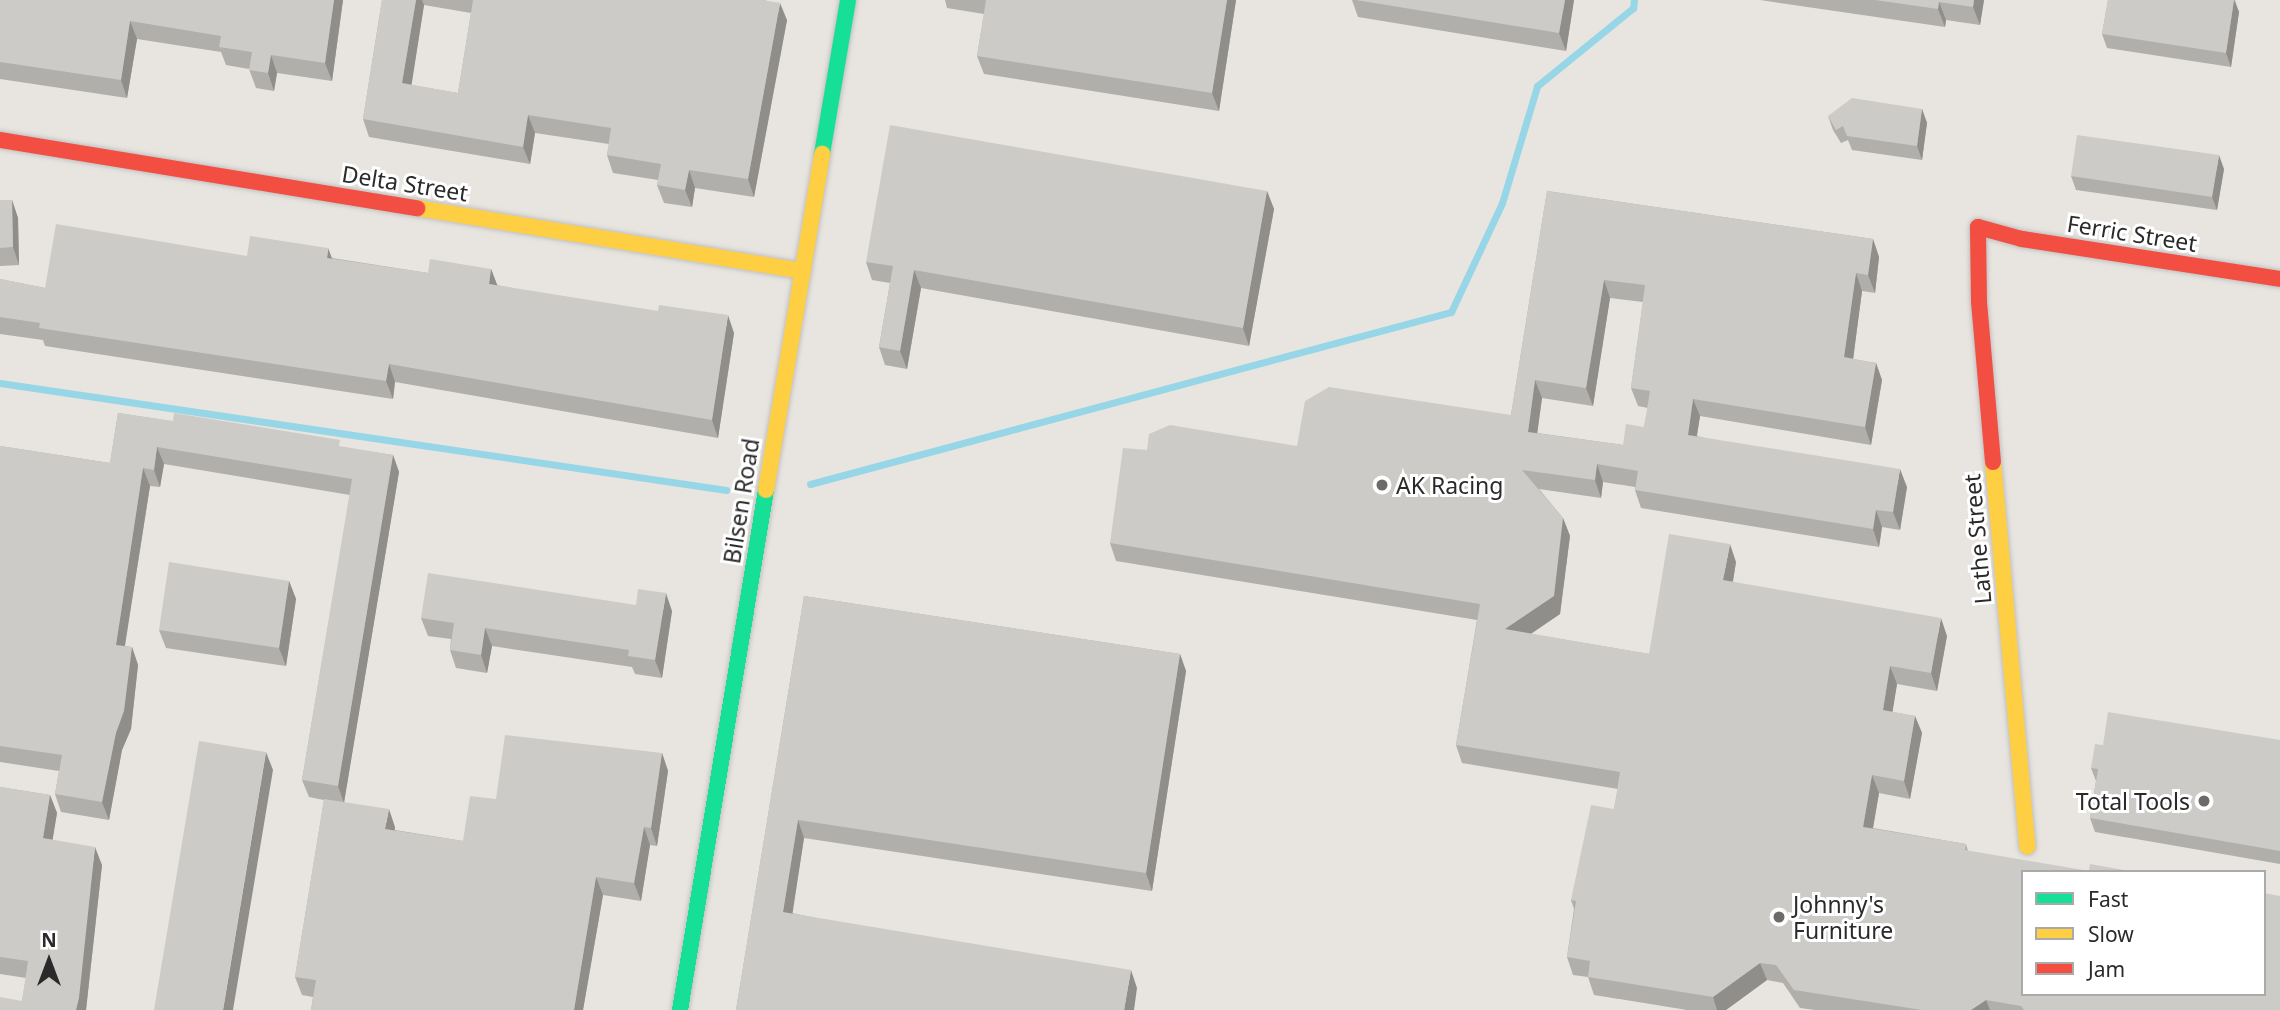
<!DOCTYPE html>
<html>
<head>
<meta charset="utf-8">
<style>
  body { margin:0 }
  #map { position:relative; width:2280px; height:1010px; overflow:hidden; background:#e8e5e0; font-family:"Noto Sans",sans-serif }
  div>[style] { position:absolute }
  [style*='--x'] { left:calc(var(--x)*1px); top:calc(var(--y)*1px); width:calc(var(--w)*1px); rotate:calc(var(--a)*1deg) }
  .stream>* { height:7px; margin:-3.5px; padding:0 3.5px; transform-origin:3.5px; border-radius:3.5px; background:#97d6e6 }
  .roads { filter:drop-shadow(0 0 2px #c1c1c1) drop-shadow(0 0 2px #c1c1c1) }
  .fast>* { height:16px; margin:-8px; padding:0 8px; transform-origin:8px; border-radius:8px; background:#16e098 }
  .slow>* { height:16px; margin:-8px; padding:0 8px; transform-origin:8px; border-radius:8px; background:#ffcf43 }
  .jam>* { height:16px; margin:-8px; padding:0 8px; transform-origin:8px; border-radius:8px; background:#f24e42 }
  .wall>* { inset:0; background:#b0afab }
  .shaded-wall>* { inset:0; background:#908e8b }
  .building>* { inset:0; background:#cdcbc7 }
  .dots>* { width:19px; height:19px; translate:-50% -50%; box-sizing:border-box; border:4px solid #fff; border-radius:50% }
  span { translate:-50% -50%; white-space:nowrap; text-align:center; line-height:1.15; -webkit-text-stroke:6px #fff; paint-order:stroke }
  .street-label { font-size:23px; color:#2a2a2a }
  .poi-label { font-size:23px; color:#2a2a2a }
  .left { translate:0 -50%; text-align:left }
  .right { translate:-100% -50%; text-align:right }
  .legend { position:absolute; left:2021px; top:870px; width:245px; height:126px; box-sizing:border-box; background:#fff; border:2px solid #aaa; margin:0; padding:9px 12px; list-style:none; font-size:21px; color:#2a2a2a }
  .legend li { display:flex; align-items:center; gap:14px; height:35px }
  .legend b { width:35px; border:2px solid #aaa }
  .north { position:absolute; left:14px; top:926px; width:70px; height:70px; -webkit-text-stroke:5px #fff; paint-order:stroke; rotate:0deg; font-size:19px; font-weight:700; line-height:28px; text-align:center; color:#2a2a2a }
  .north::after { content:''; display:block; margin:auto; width:24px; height:32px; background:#2a2a2a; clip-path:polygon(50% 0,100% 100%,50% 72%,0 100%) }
</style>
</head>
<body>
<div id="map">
  <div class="stream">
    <i style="--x:0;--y:383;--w:734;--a:8.38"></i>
    <i style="--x:810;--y:484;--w:664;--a:-15.02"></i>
    <i style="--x:1451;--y:312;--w:120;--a:-64.9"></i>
    <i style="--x:1502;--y:203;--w:122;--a:-73.3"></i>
    <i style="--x:1537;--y:86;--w:124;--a:-39.1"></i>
    <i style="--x:1633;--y:8;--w:8;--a:-83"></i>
  </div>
  <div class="roads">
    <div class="fast">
      <i style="--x:822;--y:154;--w:156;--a:-80.4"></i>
      <i style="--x:680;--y:1010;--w:527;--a:-80.61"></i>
    </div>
    <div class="slow">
      <i style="--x:417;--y:208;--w:391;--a:9.3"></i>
      <i style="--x:1993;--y:462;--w:386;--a:84.9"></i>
      <i style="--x:766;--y:490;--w:341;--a:-80.5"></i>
    </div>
    <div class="jam">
      <i style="--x:0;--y:140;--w:423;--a:9.3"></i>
      <i style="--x:1993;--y:462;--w:161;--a:-95"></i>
      <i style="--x:1979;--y:302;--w:75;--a:-90.8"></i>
      <i style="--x:1978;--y:227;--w:46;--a:15.3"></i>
      <i style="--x:2022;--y:239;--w:261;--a:8.8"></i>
    </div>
  </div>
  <div class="wall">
    <i style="clip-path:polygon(0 0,343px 0,332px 81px,277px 73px,274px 91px,256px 88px,249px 69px,226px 65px,221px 52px,137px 39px,127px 98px,0 79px)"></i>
    <i style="clip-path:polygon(evenodd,382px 0,765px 0,787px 20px,754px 197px,695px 188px,692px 207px,664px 203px,657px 185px,658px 180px,613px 173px,607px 155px,609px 144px,535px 133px,530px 164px,369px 137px,363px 119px,382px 0,424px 5px,471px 13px,458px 93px,411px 85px,424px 5px)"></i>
    <i style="clip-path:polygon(945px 0,1236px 0,1219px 111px,984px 74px,977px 56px,984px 14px,947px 8px)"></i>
    <i style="clip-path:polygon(1352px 0,1574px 0,1566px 51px,1358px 17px)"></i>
    <i style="clip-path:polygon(1760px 0,1984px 0,1980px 25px,1946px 20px,1945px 27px)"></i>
    <i style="clip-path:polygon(2108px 0,2235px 0,2239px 12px,2231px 67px,2107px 48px,2102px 34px)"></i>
    <i style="clip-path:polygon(1922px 109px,1927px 123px,1922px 160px,1852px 150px,1848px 140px,1841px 143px,1833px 130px,1828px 116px)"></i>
    <i style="clip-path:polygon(2224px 169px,2217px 210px,2076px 190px,2071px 176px)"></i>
    <i style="clip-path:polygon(1267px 191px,1274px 209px,1249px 346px,921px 288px,907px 369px,885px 365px,879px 347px,890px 283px,872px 280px,866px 262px)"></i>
    <i style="clip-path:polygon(evenodd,1547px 191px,1873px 239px,1879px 257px,1875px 293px,1862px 291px,1853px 359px,1876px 363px,1882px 380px,1871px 445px,1700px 416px,1697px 436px,1907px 487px,1900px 530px,1882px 527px,1879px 547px,1641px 508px,1635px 490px,1635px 487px,1603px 482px,1601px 498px,1539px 489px,1563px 518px,1570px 536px,1560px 614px,1531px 634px,1649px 654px,1736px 562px,1733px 582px,1947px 636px,1937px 691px,1897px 684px,1892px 712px,1915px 716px,1922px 733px,1910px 799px,1879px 793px,1873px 828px,1966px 844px,1968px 851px,2280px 1010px,1815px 1010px,1800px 1008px,1783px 983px,1767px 980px,1726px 1010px,1687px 1010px,1594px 995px,1588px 977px,1573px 975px,1567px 957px,1574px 909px,1571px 900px,1614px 809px,1618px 789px,1462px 763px,1456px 745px,1477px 620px,1116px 561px,1110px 543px,1147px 450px,1297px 446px,1511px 415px,1547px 191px,1610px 298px,1643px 302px,1631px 388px,1638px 406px,1648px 408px,1644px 427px,1623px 445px,1537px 433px,1542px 398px,1593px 406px,1610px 298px)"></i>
    <i style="clip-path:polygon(0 200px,12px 200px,18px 218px,19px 265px,0 266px)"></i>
    <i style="clip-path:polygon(247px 256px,332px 258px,428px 273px,491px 269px,497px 285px,734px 333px,718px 438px,395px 382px,393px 399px,45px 346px,43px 340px,0 334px,0 279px,45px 288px)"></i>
    <i style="clip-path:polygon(118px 413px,393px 455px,399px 472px,344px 802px,395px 827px,395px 830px,463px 841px,496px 799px,662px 753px,668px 771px,657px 846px,650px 845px,641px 901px,603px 895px,583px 1010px,311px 1010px,313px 997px,302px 995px,295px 977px,324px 800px,309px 797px,302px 780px,350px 495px,164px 464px,160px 487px,150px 486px,125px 646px,132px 647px,138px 665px,131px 729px,122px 750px,109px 820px,61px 812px,55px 794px,59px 771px,0 762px,0 446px,110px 463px)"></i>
    <i style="clip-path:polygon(289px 581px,296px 599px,286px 666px,166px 648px,159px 630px)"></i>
    <i style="clip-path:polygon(804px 596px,1180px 654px,1186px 671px,1152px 891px,804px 838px,792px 913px,1137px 988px,736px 1010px)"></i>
    <i style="clip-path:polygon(636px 605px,672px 611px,662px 678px,635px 674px,632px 667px,492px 646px,487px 673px,456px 668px,450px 650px,451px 639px,428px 636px,421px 618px)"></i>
    <i style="clip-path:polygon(2280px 740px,2280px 864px,2095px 832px,2090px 818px,2096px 781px,2091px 768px,2103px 745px)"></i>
    <i style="clip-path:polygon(0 787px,50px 795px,57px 813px,52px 840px,102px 865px,86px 1010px,0 1010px,22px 1001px,26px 978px,0 974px)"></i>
  </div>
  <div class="shaded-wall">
    <i style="clip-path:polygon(334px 0,343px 0,332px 81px,325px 63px)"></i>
    <i style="clip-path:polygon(416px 0,422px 0,424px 5px,409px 101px,402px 83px)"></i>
    <i style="clip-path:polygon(1227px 0,1236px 0,1219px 111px,1212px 93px)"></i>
    <i style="clip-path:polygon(1565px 0,1574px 0,1566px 51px,1559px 33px)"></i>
    <i style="clip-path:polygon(1974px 0,1984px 0,1980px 25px,1973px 7px)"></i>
    <i style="clip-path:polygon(2234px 0,2239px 12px,2231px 67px,2226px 53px)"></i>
    <i style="clip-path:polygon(1939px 2px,1946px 20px,1945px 27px,1938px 9px)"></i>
    <i style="clip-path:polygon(780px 3px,787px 20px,754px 197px,748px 179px)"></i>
    <i style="clip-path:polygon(130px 21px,137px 39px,127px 98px,121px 80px)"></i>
    <i style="clip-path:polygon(271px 55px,277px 73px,274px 91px,268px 73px)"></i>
    <i style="clip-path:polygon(1922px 109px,1927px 123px,1922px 160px,1917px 146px)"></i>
    <i style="clip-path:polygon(528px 115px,535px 133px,530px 164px,523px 147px)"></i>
    <i style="clip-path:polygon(2219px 155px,2224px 169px,2217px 210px,2212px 197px)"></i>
    <i style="clip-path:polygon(689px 170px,695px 188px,692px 207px,685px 190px)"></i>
    <i style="clip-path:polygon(1267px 191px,1274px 209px,1249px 346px,1243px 328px)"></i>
    <i style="clip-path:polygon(12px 200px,18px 218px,19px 265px,13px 247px)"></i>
    <i style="clip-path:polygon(1873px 239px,1879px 257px,1875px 293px,1868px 275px)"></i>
    <i style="clip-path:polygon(328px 248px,335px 266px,327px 258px)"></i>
    <i style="clip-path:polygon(491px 269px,498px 287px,489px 284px)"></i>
    <i style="clip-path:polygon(914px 270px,921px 288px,907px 369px,900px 351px)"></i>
    <i style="clip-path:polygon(1856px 273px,1862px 291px,1851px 375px,1844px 357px)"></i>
    <i style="clip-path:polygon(1604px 280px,1610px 298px,1593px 406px,1586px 388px)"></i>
    <i style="clip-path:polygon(728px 315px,734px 333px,718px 438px,712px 420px)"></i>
    <i style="clip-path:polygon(1876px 363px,1882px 380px,1871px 445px,1865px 427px)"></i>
    <i style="clip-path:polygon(389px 364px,395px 382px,393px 399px,386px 381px)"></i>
    <i style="clip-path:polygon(1535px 380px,1542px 398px,1535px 450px,1528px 432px)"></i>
    <i style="clip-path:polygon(1693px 399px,1700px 416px,1694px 453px,1688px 435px)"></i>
    <i style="clip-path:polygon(157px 447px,164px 464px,160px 487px,154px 470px)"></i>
    <i style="clip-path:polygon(393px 455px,399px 472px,344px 803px,338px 786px)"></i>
    <i style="clip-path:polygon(1597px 464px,1603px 482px,1601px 498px,1595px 480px)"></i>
    <i style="clip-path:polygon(143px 468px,150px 486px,122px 663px,116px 645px)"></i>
    <i style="clip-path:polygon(1900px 469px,1907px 487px,1900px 530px,1893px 512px)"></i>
    <i style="clip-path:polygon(1876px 510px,1882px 527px,1879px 547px,1873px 529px)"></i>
    <i style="clip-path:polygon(1563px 518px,1570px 536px,1560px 614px,1511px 647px,1505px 629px)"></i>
    <i style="clip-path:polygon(1730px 544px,1736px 562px,1730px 598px,1723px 580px)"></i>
    <i style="clip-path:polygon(289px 581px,296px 599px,286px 666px,279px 648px)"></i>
    <i style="clip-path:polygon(666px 593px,672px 611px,662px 678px,655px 660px)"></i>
    <i style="clip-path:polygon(1941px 618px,1947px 636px,1937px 691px,1931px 673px)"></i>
    <i style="clip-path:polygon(485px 628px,492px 646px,487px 673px,481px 655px)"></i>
    <i style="clip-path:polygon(132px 647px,138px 665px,131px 729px,122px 750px,109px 820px,102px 802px)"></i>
    <i style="clip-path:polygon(1180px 654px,1186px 671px,1152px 891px,1146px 873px)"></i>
    <i style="clip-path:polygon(1890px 666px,1897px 684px,1890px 728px,1883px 710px)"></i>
    <i style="clip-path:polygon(1915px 716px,1922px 733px,1910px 799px,1904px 781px)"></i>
    <i style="clip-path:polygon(266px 752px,273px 770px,233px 1010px,223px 1010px)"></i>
    <i style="clip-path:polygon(662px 753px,668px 771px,657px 846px,651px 828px)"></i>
    <i style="clip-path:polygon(1872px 775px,1879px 793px,1870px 845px,1863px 827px)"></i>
    <i style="clip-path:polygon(50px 795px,57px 813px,50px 856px,43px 838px)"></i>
    <i style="clip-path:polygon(389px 809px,395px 827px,392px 847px,385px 829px)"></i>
    <i style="clip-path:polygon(798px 820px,804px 838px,790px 930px,783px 912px)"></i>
    <i style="clip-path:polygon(644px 827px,650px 845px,641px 901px,634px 883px)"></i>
    <i style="clip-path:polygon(95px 847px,102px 865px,86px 1010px,76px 1010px)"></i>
    <i style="clip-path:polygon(596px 877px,603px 895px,583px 1010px,574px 1010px)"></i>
    <i style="clip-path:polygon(1760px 963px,1767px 980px,1726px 1010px,1717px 1010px,1713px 997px)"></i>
    <i style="clip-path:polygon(1131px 970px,1137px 988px,1134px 1010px,1124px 1010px)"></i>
    <i style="clip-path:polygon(1986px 1000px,1990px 1010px,1971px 1010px)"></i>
  </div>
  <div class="building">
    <i style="clip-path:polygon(0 0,334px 0,325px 63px,271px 55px,268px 73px,249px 70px,252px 52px,219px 47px,221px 36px,130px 21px,121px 80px,0 62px)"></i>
    <i style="clip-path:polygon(382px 0,416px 0,402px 83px,458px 93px,473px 0,763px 0,780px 3px,748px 179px,689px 170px,685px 190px,657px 185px,661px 164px,607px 155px,611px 128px,528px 115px,523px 147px,363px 119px)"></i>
    <i style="clip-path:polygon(986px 0,1227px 0,1212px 93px,977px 56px)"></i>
    <i style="clip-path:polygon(1356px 0,1565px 0,1559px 33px)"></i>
    <i style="clip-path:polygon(1875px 0,1974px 0,1973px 7px,1939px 2px,1938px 9px)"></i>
    <i style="clip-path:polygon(2108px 0,2234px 0,2226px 53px,2102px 34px)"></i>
    <i style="clip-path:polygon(1852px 98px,1922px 109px,1917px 146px,1847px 136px,1843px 126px,1836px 130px,1828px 116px)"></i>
    <i style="clip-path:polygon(890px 125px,1267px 191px,1243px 328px,914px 270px,900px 351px,879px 347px,893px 266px,866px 262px)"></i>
    <i style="clip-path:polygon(2077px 135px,2219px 155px,2212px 197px,2071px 176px)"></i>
    <i style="clip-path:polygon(evenodd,1547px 191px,1873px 239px,1868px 275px,1856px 273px,1844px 357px,1876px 363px,1865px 427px,1693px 399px,1688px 435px,1900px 469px,1893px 512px,1876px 510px,1873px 529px,1635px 490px,1638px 471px,1597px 464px,1595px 480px,1522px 470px,1563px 518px,1554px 596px,1505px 629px,1649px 654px,1669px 534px,1730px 544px,1723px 580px,1941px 618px,1931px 673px,1890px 666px,1883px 710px,1915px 716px,1904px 781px,1872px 775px,1863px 827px,1966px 844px,1965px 850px,2089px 871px,2090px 864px,2135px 872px,2023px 872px,2023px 994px,2264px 994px,2264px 893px,2280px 896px,2280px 1010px,2024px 1010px,2021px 1006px,1986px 1000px,1971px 1010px,1922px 1010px,1794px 990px,1776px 965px,1760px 963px,1713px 997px,1588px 977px,1590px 961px,1567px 957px,1576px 901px,1571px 900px,1591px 805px,1614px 809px,1620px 772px,1456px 745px,1480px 604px,1110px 543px,1123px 448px,1147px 450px,1149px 434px,1170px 425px,1297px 446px,1305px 401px,1329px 387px,1511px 415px,1547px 191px,1604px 280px,1645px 285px,1631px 388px,1650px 391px,1644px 427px,1626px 424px,1623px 445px,1528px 432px,1535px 380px,1586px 388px,1604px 280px)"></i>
    <i style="clip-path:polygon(0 200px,12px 200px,13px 247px,0 248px)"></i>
    <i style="clip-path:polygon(56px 224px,247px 256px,250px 236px,328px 248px,327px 258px,428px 273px,430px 259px,491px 269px,489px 284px,658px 311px,659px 305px,728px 315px,712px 420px,389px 364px,386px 381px,39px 328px,40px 323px,0 317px,0 279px,45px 288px)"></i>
    <i style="clip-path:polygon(118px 413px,173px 421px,174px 413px,340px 440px,339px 446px,393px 455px,338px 786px,302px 780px,352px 479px,157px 447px,154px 470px,143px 468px,116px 645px,132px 647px,124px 711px,116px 733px,102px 802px,55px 794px,62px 755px,0 746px,0 446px,110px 463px)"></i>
    <i style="clip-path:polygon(169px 562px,289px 581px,279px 648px,159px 630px)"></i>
    <i style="clip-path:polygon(428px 573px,636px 605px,638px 589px,666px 593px,655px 660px,628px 656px,629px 650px,485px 628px,481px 655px,450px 650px,454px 623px,421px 618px)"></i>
    <i style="clip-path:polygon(804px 596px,1180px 654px,1146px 873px,798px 820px,783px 912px,1131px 970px,1124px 1010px,736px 1010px)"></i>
    <i style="clip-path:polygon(2108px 712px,2280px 740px,2280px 851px,2090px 818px,2098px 769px,2091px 768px,2095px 744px,2103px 745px)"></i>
    <i style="clip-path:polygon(505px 735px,662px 753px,651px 828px,644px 827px,634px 883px,596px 877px,574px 1010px,311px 1010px,316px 980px,295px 977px,324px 799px,389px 809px,385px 829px,463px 841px,470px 796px,496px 799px)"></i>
    <i style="clip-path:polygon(199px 741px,266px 752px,223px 1010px,154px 1010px)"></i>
    <i style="clip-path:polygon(0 787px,50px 795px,43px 838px,95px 847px,79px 998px,76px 1010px,0 1010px,0 997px,22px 1001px,28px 961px,0 957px)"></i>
  </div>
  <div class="dots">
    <i style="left:1382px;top:485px;background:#6c6b6a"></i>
    <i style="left:2204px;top:801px;background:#6c6b6a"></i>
    <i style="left:1779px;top:917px;background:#6c6b6a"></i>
  </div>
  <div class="street-label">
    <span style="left:405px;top:183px;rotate:9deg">Delta Street</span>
    <span style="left:2132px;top:233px;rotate:9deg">Ferric Street</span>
    <span style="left:741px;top:501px;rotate:-81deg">Bilsen Road</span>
    <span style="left:1977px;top:539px;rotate:-95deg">Lathe Street</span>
  </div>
  <div class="poi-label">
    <span class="left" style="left:1396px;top:485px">AK Racing</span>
    <span class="right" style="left:2190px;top:801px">Total Tools</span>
    <span class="left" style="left:1793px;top:917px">Johnny's<br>Furniture</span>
  </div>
  <ul class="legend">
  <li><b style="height:9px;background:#16e098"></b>Fast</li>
  <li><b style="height:9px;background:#ffcf43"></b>Slow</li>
  <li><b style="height:9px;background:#f24e42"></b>Jam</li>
  </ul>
  <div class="north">N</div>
</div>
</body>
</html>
